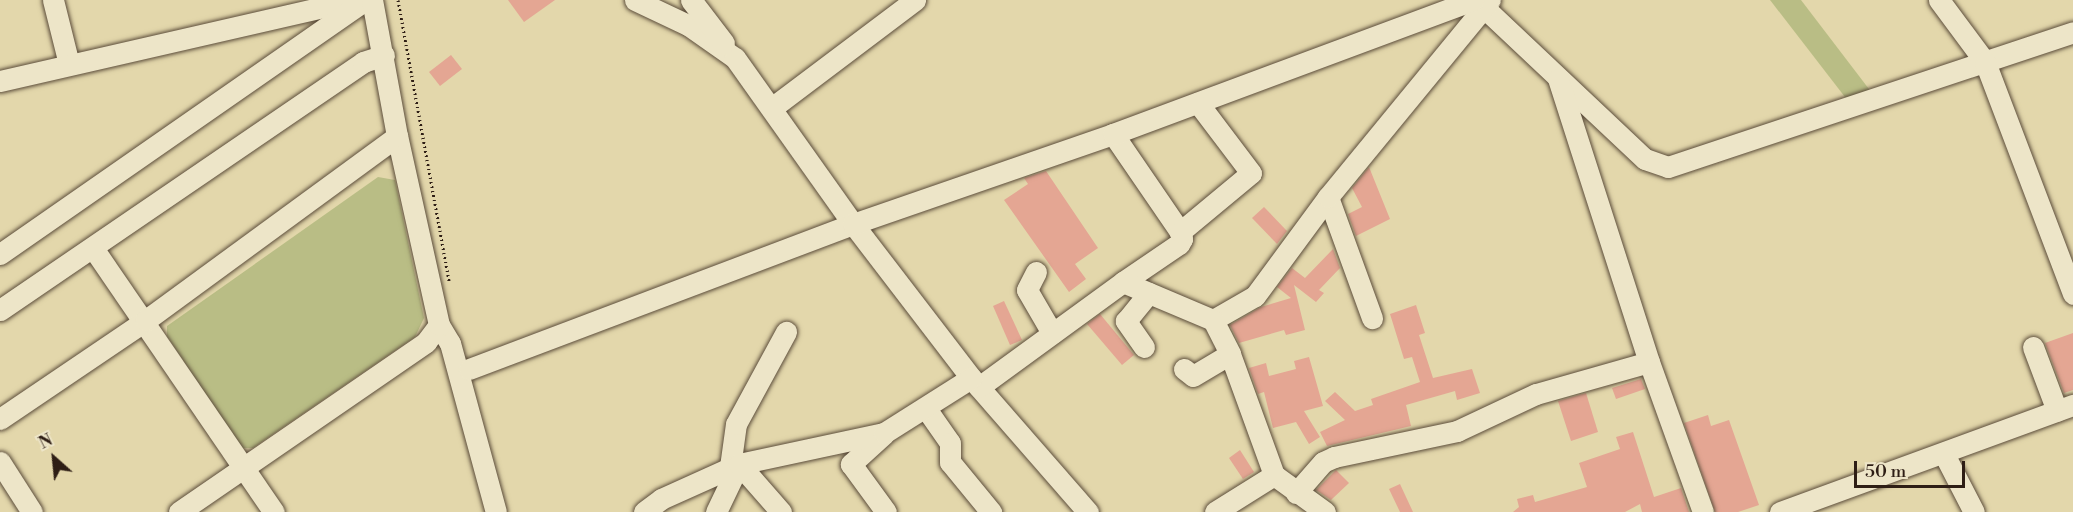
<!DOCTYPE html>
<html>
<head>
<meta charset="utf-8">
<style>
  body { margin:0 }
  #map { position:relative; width:2073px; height:512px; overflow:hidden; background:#e3d7ab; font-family:"Libre Bodoni",serif }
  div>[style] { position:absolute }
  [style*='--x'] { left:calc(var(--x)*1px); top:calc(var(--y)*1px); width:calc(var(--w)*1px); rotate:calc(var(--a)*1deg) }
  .green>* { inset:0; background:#b9bd85 }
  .building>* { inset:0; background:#e4a693 }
  .path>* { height:3px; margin-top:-1.5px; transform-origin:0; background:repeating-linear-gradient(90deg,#2e1e15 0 1.5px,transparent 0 4.5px) }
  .roads { filter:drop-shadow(0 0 2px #5b4c3a) drop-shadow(0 0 2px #5b4c3a) }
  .minor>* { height:21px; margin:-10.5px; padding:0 10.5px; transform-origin:10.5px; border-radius:10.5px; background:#ede5c8 }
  span { translate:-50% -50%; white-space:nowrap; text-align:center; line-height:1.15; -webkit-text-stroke:4.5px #ede5c8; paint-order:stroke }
  .north { position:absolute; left:24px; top:428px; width:60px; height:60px; -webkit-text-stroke:4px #ede5c8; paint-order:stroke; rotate:333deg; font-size:16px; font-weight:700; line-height:24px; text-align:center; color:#2e1e15 }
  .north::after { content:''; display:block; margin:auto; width:21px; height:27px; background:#2e1e15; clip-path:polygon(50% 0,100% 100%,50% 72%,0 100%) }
  .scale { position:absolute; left:1854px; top:461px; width:111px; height:27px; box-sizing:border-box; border:3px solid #2e1e15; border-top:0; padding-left:8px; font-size:18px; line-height:21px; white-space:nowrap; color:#2e1e15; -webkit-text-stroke:4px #ede5c8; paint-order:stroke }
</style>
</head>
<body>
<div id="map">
  <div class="green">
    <i style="clip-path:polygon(1770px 0,1801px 0,1872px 93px,1848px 101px)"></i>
    <i style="clip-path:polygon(378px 177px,395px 180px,424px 318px,415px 337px,253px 448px,241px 448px,167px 336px,167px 326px)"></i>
  </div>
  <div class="building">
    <i style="clip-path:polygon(508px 0,555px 0,524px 22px)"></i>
    <i style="clip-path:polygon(451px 55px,462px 69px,440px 86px,429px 72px)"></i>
    <i style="clip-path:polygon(1369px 167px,1390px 219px,1356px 236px,1348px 214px,1362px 207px,1352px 188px)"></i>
    <i style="clip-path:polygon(1046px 171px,1098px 248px,1075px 264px,1086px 279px,1069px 292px,1004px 200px,1028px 184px,1024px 178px)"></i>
    <i style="clip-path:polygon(1264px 207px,1287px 231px,1277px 244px,1252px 218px)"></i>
    <i style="clip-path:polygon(1333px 249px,1340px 268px,1319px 290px,1324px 293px,1316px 302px,1294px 285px,1305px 330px,1286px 335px,1284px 330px,1239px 343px,1230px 325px,1261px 307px,1291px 298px,1277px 287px,1292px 268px,1305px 278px)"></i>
    <i style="clip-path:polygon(1004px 301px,1022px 340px,1010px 345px,993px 306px)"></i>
    <i style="clip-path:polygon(1416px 305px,1425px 333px,1419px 335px,1433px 378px,1472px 369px,1480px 393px,1457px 400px,1455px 391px,1406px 405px,1411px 426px,1327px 446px,1320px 432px,1345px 420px,1325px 401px,1335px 392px,1355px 411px,1373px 405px,1371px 399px,1420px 382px,1412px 357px,1404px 359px,1390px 314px)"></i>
    <i style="clip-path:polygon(1100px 314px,1134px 355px,1122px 365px,1087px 324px)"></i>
    <i style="clip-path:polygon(2073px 333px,2073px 390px,2064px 393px,2045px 343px)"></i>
    <i style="clip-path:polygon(1309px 357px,1323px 406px,1304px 411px,1320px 437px,1309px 444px,1296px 422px,1273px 428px,1264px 392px,1258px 394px,1249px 368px,1266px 363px,1269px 376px,1296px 369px,1294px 361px)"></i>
    <i style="clip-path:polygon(1641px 379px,1645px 389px,1616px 399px,1612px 388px)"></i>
    <i style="clip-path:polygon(1586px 393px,1598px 432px,1571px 441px,1558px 401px)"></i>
    <i style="clip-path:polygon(1708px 415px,1711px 426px,1729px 420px,1759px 505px,1738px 512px,1715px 512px,1684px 423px)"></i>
    <i style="clip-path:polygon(1633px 432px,1654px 497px,1681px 488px,1689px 512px,1642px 512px,1640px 504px,1625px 512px,1513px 512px,1519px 507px,1517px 499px,1533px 495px,1535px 502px,1587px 487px,1579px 463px,1620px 449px,1616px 437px)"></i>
    <i style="clip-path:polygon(1240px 450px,1254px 472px,1243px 479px,1229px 458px)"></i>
    <i style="clip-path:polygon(1336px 470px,1349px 483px,1331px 500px,1316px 490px)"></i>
    <i style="clip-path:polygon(1400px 484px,1413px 512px,1400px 512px,1389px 489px)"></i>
  </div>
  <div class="path">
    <i style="--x:398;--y:0;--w:287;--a:79.7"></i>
  </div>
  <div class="roads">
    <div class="minor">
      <i style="--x:53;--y:0;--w:66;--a:76"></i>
      <i style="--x:635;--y:0;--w:59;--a:25.3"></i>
      <i style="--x:688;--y:25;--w:57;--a:35.1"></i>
      <i style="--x:735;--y:58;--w:204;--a:54.6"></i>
      <i style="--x:853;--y:224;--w:194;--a:52.5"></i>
      <i style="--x:971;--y:378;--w:178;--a:48.9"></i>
      <i style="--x:691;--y:0;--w:54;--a:52.5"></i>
      <i style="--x:1476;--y:0;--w:232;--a:43.3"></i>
      <i style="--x:1645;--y:159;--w:24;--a:19"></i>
      <i style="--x:1668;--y:167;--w:427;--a:-18.4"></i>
      <i style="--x:1939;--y:0;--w:77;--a:53.4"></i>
      <i style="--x:1985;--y:62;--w:248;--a:69.2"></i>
      <i style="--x:0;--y:81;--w:364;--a:-12.9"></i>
      <i style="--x:773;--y:107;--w:178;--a:-37"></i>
      <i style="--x:1113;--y:134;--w:119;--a:55.6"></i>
      <i style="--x:1328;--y:197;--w:129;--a:70"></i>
      <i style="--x:93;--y:248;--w:320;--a:55.6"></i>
      <i style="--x:0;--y:254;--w:446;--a:-34.8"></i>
      <i style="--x:1036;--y:272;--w:20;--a:117"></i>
      <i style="--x:1027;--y:290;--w:50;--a:59.8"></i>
      <i style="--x:1123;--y:282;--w:68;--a:-34.2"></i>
      <i style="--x:1179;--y:244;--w:6;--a:-59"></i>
      <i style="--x:1182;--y:239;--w:7;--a:-106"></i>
      <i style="--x:1180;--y:232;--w:92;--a:-39.7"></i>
      <i style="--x:1251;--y:173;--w:88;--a:-127.1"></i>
      <i style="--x:0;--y:310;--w:440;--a:-34.3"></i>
      <i style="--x:363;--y:62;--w:22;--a:-18"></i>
      <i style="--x:1213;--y:320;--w:48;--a:-29.7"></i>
      <i style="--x:1255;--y:296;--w:123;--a:-53.6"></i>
      <i style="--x:1328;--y:197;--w:255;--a:-50.6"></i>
      <i style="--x:439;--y:325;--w:21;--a:59"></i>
      <i style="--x:450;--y:343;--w:175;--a:74.8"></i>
      <i style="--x:1144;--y:347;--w:32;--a:-125"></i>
      <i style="--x:1126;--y:321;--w:36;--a:-51"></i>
      <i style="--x:2033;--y:347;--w:68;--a:69.4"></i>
      <i style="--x:1649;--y:362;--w:159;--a:70.2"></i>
      <i style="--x:469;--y:369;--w:410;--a:-20.7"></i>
      <i style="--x:853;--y:224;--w:275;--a:-19.1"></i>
      <i style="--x:1113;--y:134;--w:384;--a:-20.4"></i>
      <i style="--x:1184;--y:369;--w:11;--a:38"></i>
      <i style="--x:1193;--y:376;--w:43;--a:-30.7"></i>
      <i style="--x:979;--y:387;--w:178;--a:-36.1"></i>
      <i style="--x:1123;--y:282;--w:98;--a:22.9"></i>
      <i style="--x:1213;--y:320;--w:38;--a:63"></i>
      <i style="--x:1230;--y:354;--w:129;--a:70"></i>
      <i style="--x:1274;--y:475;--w:63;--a:36"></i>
      <i style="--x:927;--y:410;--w:40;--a:55.1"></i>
      <i style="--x:950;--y:443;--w:19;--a:90"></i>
      <i style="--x:950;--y:462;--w:65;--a:50.6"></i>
      <i style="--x:0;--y:419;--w:176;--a:-34.1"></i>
      <i style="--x:146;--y:320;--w:311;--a:-36.2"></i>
      <i style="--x:884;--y:434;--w:45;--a:137.7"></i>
      <i style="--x:851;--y:464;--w:59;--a:53.9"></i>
      <i style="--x:1944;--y:454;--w:65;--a:62.7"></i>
      <i style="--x:0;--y:462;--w:59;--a:57.4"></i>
      <i style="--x:730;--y:467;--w:43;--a:-82.1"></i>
      <i style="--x:736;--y:424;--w:105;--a:-61.5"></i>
      <i style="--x:1296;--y:493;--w:41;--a:-48.9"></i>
      <i style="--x:1323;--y:462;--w:12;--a:-24"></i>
      <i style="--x:1334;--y:457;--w:126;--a:-11.9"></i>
      <i style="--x:1457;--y:431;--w:87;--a:-25.1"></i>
      <i style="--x:1536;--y:394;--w:117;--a:-15.8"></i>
      <i style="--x:1649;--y:362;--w:297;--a:-107.8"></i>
      <i style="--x:179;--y:512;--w:300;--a:-34.5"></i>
      <i style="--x:426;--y:342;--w:21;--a:-53"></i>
      <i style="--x:439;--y:325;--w:194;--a:-102.5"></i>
      <i style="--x:397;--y:136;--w:138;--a:-100.4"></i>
      <i style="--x:644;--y:512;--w:21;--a:-37"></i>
      <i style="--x:661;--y:499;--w:85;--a:-24.2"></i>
      <i style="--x:739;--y:464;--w:148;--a:-12.1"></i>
      <i style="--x:884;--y:433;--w:103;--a:-32.3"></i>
      <i style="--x:716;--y:512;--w:53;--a:-64.4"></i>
      <i style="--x:739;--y:464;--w:64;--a:48.8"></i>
      <i style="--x:1215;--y:512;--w:70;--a:-32.1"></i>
      <i style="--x:1780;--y:512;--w:312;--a:-20.1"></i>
    </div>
  </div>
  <div class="north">N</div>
  <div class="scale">50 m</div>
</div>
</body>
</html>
